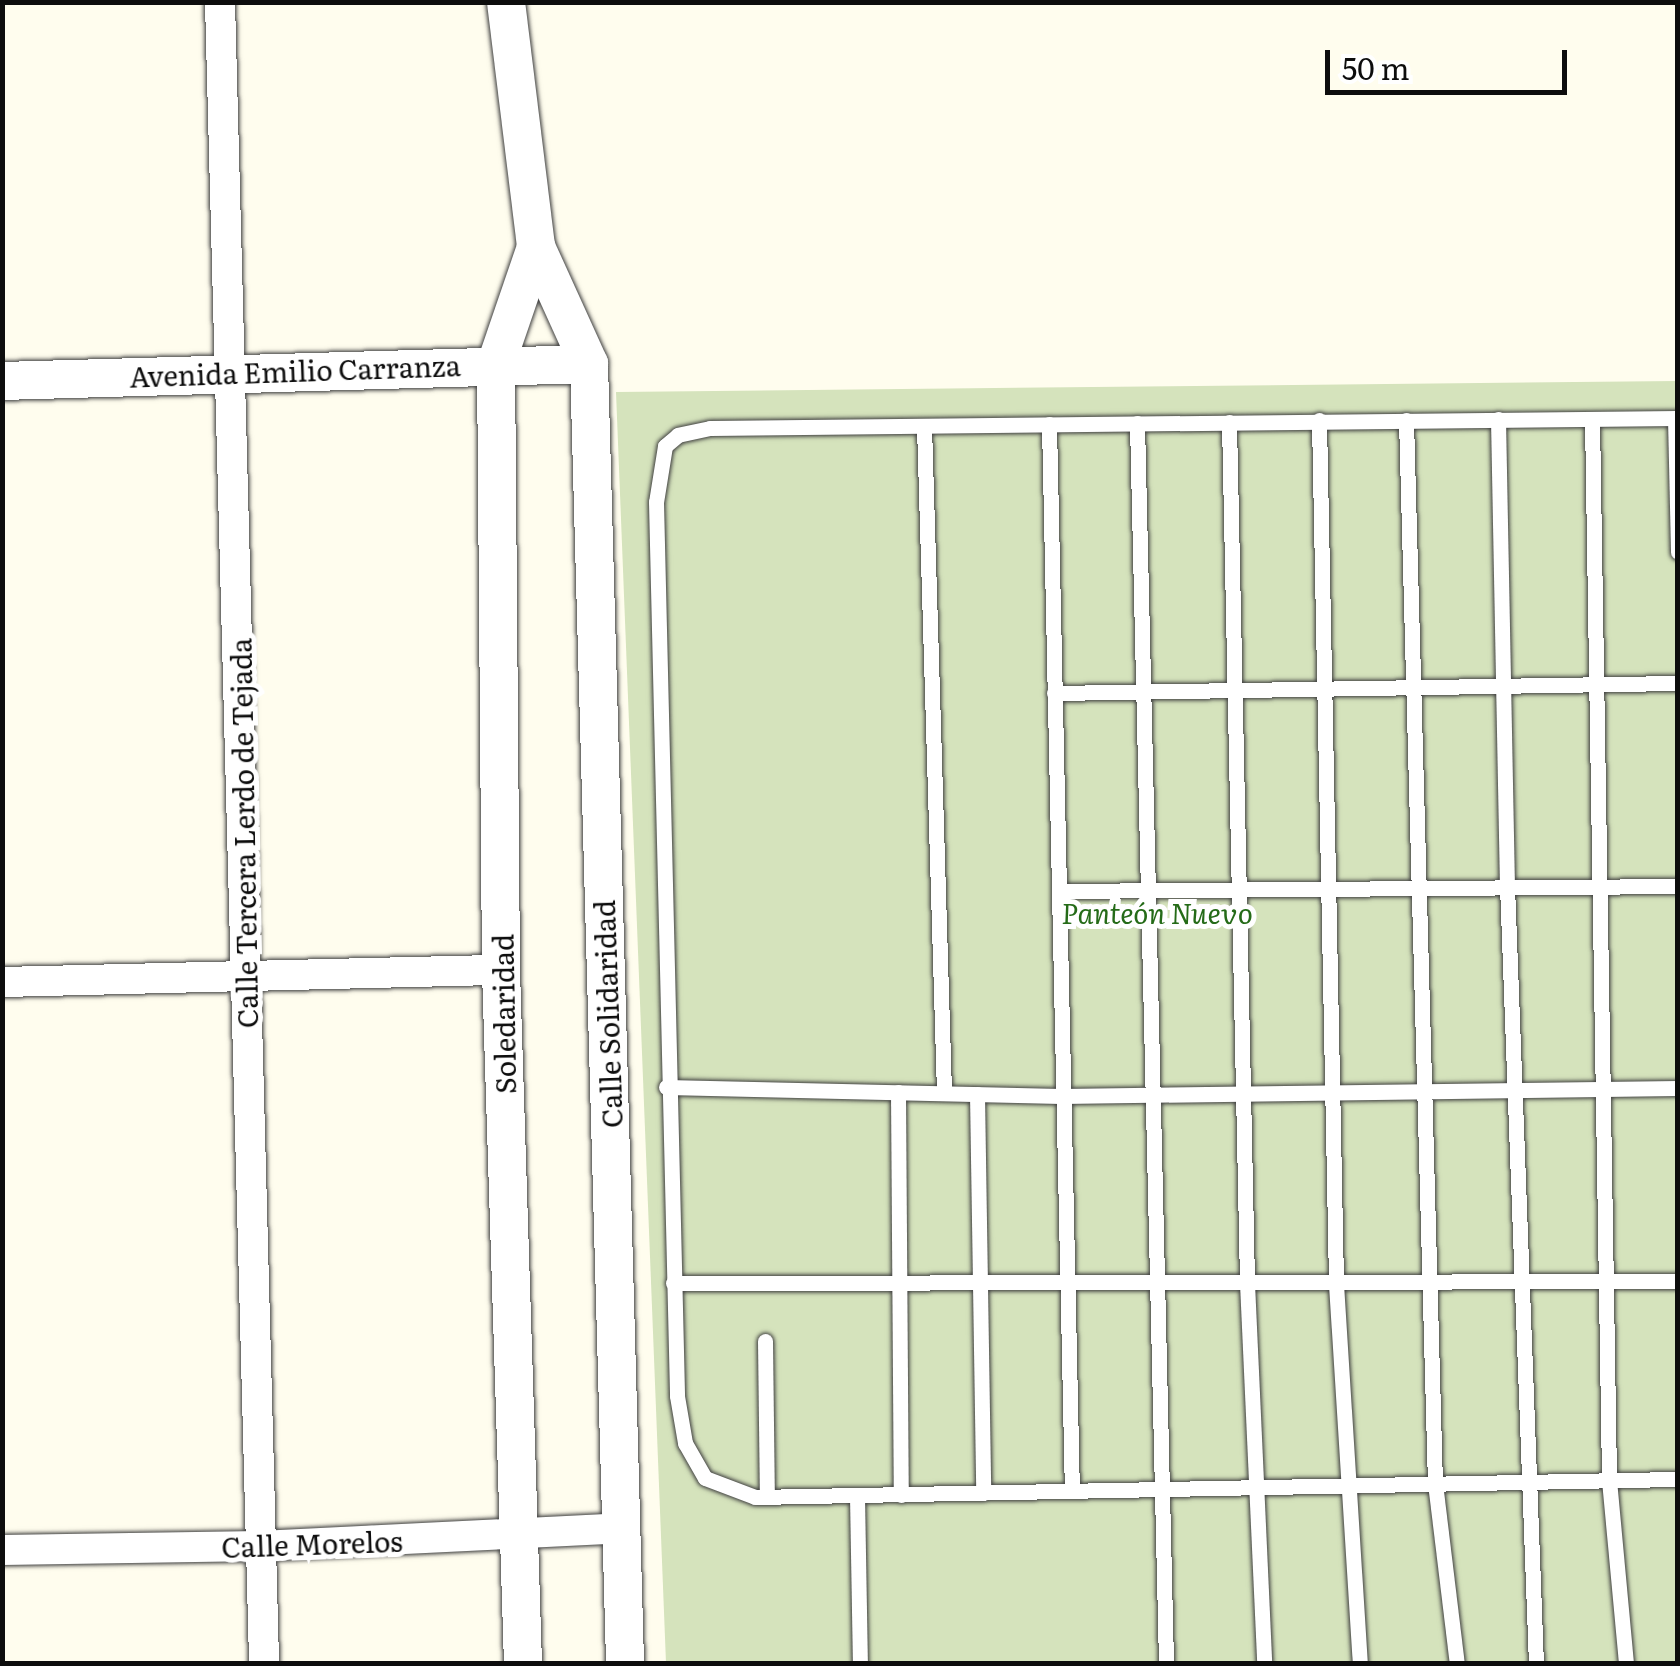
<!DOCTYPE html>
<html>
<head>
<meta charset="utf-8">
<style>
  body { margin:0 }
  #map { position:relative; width:1680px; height:1666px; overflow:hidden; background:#fffdee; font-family:Literata,serif }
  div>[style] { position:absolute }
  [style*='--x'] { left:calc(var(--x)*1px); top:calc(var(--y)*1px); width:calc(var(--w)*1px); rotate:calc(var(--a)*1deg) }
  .cemetery>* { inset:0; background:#d5e3bc }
  .roads { filter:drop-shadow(0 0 2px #404040) drop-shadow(0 0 2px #404040) }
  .service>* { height:15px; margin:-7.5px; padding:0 7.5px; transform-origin:7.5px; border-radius:7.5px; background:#fff }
  .minor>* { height:30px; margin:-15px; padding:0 15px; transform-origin:15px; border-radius:15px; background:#fff }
  .tertiary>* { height:38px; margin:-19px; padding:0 19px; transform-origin:19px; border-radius:19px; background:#fff }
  span { translate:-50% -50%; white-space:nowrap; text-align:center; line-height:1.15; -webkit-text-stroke:10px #fff; paint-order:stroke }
  .street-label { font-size:28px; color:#0d0d0d }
  .park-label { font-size:28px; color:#256b18; font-style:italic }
  .frame { position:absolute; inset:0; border:5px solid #0d0d0d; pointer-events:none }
  .scale { position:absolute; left:1325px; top:50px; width:242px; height:45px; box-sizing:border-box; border:5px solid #0d0d0d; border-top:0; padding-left:12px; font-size:30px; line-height:35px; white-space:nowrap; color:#0d0d0d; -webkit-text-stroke:8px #fff; paint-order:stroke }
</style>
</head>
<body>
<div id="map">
  <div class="cemetery">
    <i style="clip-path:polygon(1677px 381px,1677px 1663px,666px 1663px,616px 392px)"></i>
  </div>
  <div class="roads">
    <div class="service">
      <i style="--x:1675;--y:418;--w:134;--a:88.7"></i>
      <i style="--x:1678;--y:418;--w:968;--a:179.41"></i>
      <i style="--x:710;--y:428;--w:33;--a:168"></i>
      <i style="--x:678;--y:435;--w:17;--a:140"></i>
      <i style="--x:665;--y:446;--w:57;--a:99.1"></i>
      <i style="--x:656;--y:502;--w:894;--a:88.65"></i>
      <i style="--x:677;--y:1396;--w:48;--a:80.3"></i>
      <i style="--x:685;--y:1443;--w:40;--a:60.3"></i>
      <i style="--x:705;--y:1478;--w:53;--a:20.8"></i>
      <i style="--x:755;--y:1497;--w:923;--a:-1.12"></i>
      <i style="--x:1498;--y:419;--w:466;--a:88.9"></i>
      <i style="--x:1507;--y:885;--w:780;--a:87.87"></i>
      <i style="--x:1592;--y:419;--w:1061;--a:89.08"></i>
      <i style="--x:1609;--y:1480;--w:185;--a:84.7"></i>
      <i style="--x:1319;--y:420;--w:864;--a:88.87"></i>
      <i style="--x:1336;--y:1284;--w:381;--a:86.4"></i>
      <i style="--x:1406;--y:420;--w:1063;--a:88.44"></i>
      <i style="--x:1435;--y:1483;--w:182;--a:83.1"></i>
      <i style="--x:1229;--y:422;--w:861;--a:88.8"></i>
      <i style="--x:1247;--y:1283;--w:381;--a:87.4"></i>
      <i style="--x:1137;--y:423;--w:1241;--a:88.66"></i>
      <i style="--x:1049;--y:424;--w:1067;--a:88.77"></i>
      <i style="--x:924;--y:426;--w:667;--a:88.28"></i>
      <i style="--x:1054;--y:693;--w:624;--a:-0.92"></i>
      <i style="--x:1059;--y:891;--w:619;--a:-0.46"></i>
      <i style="--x:666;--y:1087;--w:395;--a:1.3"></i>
      <i style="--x:1061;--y:1096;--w:617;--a:-0.74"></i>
      <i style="--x:898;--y:1092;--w:403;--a:89.6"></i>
      <i style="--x:977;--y:1094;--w:399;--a:89.1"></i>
      <i style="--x:673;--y:1283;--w:1005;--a:-0.11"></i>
      <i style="--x:765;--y:1341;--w:156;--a:89.3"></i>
      <i style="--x:857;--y:1496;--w:168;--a:89"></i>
    </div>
    <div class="minor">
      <i style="--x:220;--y:2;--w:1663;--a:88.48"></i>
      <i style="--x:2;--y:982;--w:499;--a:-1.4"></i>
      <i style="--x:2;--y:1550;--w:258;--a:-0.9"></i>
      <i style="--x:260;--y:1546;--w:362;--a:-2.8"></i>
    </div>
    <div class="tertiary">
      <i style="--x:506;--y:2;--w:247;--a:83"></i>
      <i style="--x:536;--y:247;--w:128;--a:65.6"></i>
      <i style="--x:589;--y:364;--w:1300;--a:88.41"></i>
      <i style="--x:2;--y:381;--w:587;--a:-1.66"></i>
      <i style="--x:523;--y:1664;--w:694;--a:-91.82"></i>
      <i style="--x:501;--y:970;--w:606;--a:-90.47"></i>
      <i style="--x:496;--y:364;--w:124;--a:-71.1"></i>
    </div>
  </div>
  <div class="street-label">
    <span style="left:295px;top:370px;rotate:-2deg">Avenida Emilio Carranza</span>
    <span style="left:243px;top:833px;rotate:-91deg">Calle Tercera Lerdo de Tejada</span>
    <span style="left:503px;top:1014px;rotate:-91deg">Soledaridad</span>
    <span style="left:607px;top:1014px;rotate:-92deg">Calle Solidaridad</span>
    <span style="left:312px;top:1543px;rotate:-2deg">Calle Morelos</span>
  </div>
  <div class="park-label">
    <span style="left:1157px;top:912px">Panteón Nuevo</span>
  </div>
  <div class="frame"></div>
  <div class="scale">50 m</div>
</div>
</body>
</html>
